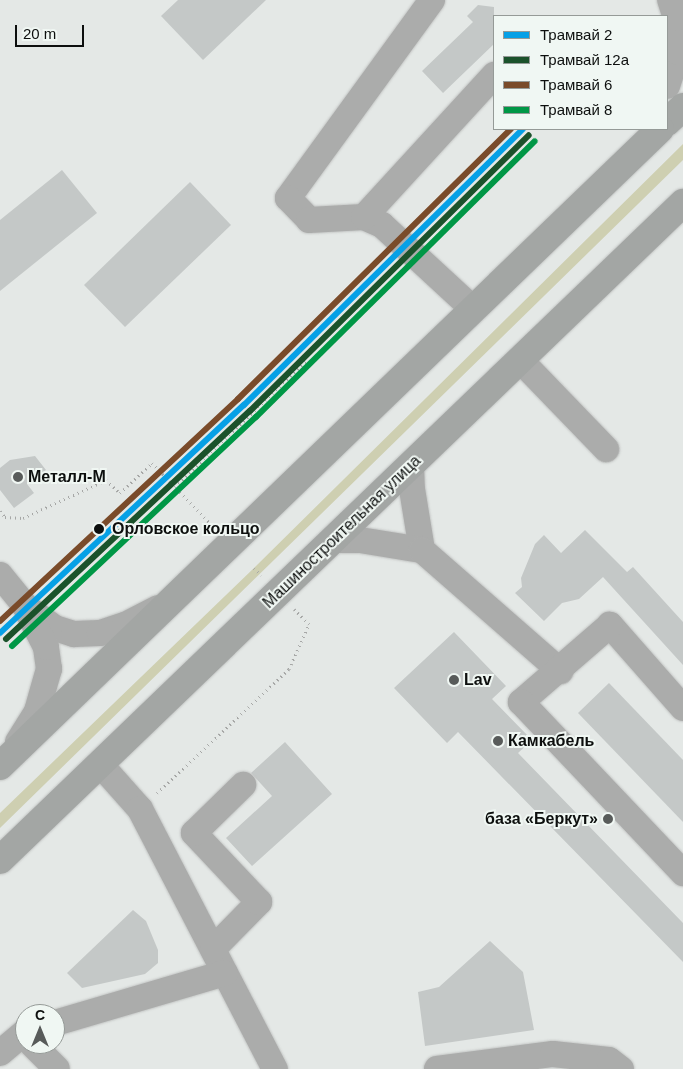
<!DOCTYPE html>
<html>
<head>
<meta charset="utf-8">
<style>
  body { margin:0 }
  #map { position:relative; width:683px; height:1069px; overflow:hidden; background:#e4e8e6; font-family:Helvetica,sans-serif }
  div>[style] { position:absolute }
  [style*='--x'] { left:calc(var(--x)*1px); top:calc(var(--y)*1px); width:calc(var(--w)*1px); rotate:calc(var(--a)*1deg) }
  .green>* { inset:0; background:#cecfb1 }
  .building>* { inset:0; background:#c4c8c7 }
  .path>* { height:3px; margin-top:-1.5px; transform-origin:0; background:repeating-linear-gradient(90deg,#a6a7a6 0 1px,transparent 0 5px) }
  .roads { filter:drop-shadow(0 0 1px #c2c4c3) drop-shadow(0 0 1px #c2c4c3) }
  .minor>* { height:26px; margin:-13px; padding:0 13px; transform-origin:13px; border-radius:13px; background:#abacab }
  .major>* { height:28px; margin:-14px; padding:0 14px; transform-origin:14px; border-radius:14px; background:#a3a6a4 }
  .tram-1>* { height:6px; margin:-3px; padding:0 3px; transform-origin:3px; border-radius:3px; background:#06a0e6 }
  .tram-2>* { height:6px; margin:-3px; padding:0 3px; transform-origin:3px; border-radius:3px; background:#1b522b }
  .tram-3>* { height:6px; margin:-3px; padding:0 3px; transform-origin:3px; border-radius:3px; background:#7a4b2a }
  .tram-4>* { height:6px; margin:-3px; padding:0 3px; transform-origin:3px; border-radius:3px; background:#009746 }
  .dots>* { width:14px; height:14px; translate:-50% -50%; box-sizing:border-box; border:2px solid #f0f7f3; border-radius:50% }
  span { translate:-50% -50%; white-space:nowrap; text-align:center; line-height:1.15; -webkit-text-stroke:4px #f0f7f3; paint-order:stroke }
  .poi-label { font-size:16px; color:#0d0f0e; font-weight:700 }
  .left { translate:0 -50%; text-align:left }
  .right { translate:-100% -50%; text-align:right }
  .stop-label { font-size:16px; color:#0d0f0e; font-weight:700 }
  .street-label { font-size:16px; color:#0d0f0e }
  .legend { position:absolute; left:493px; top:15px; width:175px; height:115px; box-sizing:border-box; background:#f0f7f3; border:1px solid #959a97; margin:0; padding:6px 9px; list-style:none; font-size:15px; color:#0d0f0e }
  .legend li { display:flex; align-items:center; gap:10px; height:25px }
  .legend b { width:25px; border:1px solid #959a97 }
  .north { position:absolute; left:15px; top:1004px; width:50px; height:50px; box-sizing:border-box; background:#f0f7f3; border:1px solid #959a97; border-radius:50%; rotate:0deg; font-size:14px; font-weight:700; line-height:20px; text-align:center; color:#0d0f0e }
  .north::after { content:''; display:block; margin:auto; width:18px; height:22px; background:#585b5a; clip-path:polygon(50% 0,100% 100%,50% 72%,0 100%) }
  .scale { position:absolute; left:15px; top:25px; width:69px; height:22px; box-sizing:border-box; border:2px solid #0d0f0e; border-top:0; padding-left:6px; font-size:15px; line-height:18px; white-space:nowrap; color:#0d0f0e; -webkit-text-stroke:4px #f0f7f3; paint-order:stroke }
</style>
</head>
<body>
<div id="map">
  <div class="green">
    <i style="clip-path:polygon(683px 144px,683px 160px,0 828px,0 813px,254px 568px)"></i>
  </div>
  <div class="building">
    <i style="clip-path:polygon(178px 0,266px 0,203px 60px,161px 16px)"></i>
    <i style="clip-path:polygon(478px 5px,494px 7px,494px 44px,443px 93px,422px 71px,473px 22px,467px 16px)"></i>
    <i style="clip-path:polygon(62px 170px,97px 213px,0 291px,0 220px)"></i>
    <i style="clip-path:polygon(190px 182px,231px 225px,125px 327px,84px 285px)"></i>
    <i style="clip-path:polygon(35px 456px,46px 470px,27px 484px,34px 493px,14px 508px,0 490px,0 468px,10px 460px)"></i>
    <i style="clip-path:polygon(585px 530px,627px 572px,633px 567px,683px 622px,683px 665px,603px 577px,579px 599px,562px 603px,544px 621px,515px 593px,522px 587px,521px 578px,535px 544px,544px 535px,561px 553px)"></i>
    <i style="clip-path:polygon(454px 632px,506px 686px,492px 699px,532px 740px,518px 753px,683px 923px,683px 962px,458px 732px,447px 743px,394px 688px)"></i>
    <i style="clip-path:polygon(609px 683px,683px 760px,683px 822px,578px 713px)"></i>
    <i style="clip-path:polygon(285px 742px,332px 794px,252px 866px,226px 838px,272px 796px,251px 773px)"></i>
    <i style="clip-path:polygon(133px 910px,146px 921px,158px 950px,158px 963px,145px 974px,82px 988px,67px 973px)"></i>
    <i style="clip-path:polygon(490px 941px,523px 972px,534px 1030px,425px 1046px,418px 992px,439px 987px)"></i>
  </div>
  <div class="path">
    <i style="--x:175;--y:487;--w:185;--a:-43.9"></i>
    <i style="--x:0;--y:511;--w:8;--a:50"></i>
    <i style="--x:5;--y:517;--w:18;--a:3"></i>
    <i style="--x:23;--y:518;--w:91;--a:-24.6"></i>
    <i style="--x:106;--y:480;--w:19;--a:43"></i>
    <i style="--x:120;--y:493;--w:44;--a:-43.2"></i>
    <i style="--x:152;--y:463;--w:83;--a:46"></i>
    <i style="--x:254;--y:568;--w:10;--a:45"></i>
    <i style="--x:157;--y:793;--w:181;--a:-43.2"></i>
    <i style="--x:289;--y:669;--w:49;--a:-66"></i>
    <i style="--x:309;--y:624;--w:21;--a:-135"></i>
  </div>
  <div class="roads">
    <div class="minor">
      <i style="--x:432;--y:0;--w:245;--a:126"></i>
      <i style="--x:288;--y:198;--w:30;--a:46"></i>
      <i style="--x:309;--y:220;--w:55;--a:-3.1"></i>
      <i style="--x:364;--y:217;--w:20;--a:24"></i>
      <i style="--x:382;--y:225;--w:124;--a:42.7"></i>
      <i style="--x:667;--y:86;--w:36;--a:-72"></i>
      <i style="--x:678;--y:52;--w:34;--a:-93"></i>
      <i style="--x:676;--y:18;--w:19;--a:-108"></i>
      <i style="--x:364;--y:217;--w:193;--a:-47.5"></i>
      <i style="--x:520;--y:360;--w:124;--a:46"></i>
      <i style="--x:411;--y:465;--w:24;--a:88"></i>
      <i style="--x:412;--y:489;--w:62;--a:80.7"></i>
      <i style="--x:333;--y:540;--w:27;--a:0"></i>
      <i style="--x:360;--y:540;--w:63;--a:9.2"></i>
      <i style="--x:422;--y:550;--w:184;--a:41.2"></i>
      <i style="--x:0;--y:575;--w:41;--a:50.9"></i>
      <i style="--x:26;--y:607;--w:36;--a:36"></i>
      <i style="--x:55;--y:628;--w:20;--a:18"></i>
      <i style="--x:74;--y:634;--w:26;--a:-2"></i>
      <i style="--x:100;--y:633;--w:26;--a:-18"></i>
      <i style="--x:125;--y:625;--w:37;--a:-27"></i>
      <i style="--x:683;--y:708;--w:111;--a:-131.3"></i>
      <i style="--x:610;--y:625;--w:118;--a:139.1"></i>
      <i style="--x:521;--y:702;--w:236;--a:46.5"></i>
      <i style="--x:18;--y:742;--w:36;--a:-58"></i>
      <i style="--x:37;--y:711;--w:44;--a:-74.1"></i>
      <i style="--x:49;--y:669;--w:22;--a:-98"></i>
      <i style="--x:46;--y:647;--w:42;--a:-117.2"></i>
      <i style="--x:100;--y:764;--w:60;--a:48.4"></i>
      <i style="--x:140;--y:809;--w:293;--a:62.6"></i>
      <i style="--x:213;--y:949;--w:66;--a:-45.6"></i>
      <i style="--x:259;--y:902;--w:95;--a:-133.3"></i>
      <i style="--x:194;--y:833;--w:69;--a:-44.4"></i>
      <i style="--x:55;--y:1023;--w:177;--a:-16.4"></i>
      <i style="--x:32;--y:1044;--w:35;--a:45"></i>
      <i style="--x:0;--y:1053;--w:33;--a:-40"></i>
      <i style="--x:437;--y:1069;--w:117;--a:-7.4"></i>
      <i style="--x:553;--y:1054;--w:56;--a:6.1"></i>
      <i style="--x:609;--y:1060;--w:15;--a:37"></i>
    </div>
    <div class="major">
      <i style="--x:667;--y:122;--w:22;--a:-43"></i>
      <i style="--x:0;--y:766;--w:917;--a:-43.98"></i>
      <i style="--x:0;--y:860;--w:948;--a:-43.89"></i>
    </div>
  </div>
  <div class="tram-1">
    <i style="--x:0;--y:633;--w:334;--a:-43.1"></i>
    <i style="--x:244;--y:405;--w:392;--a:-44.7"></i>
  </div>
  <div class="tram-2">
    <i style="--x:6;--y:639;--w:334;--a:-43.1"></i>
    <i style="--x:250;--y:411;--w:392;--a:-44.7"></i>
  </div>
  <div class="tram-3">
    <i style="--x:0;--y:621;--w:325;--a:-43"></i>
    <i style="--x:238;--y:399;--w:384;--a:-44.7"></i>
  </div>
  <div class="tram-4">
    <i style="--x:12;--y:646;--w:335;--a:-43.2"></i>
    <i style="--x:256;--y:417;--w:392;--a:-44.7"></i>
  </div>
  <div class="dots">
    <i style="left:18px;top:477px;background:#585b5a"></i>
    <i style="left:99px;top:529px;background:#0d0f0e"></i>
    <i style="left:454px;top:680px;background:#585b5a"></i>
    <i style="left:498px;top:741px;background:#585b5a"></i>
    <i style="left:608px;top:819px;background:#585b5a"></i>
  </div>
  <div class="poi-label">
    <span class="left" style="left:28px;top:477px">Металл-М</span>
    <span class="left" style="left:464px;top:680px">Lav</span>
    <span class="left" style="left:508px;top:741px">Камкабель</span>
    <span class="right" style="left:598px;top:819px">база «Беркут»</span>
  </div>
  <div class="stop-label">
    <span class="left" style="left:112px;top:529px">Орловское кольцо</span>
  </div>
  <div class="street-label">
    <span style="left:342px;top:532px;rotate:-44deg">Машиностроительная улица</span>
  </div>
  <ul class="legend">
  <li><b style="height:6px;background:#06a0e6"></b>Трамвай 2</li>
  <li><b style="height:6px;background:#1b522b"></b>Трамвай 12а</li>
  <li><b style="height:6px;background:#7a4b2a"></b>Трамвай 6</li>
  <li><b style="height:6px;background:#009746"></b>Трамвай 8</li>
  </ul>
  <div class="north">С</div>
  <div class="scale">20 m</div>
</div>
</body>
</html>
